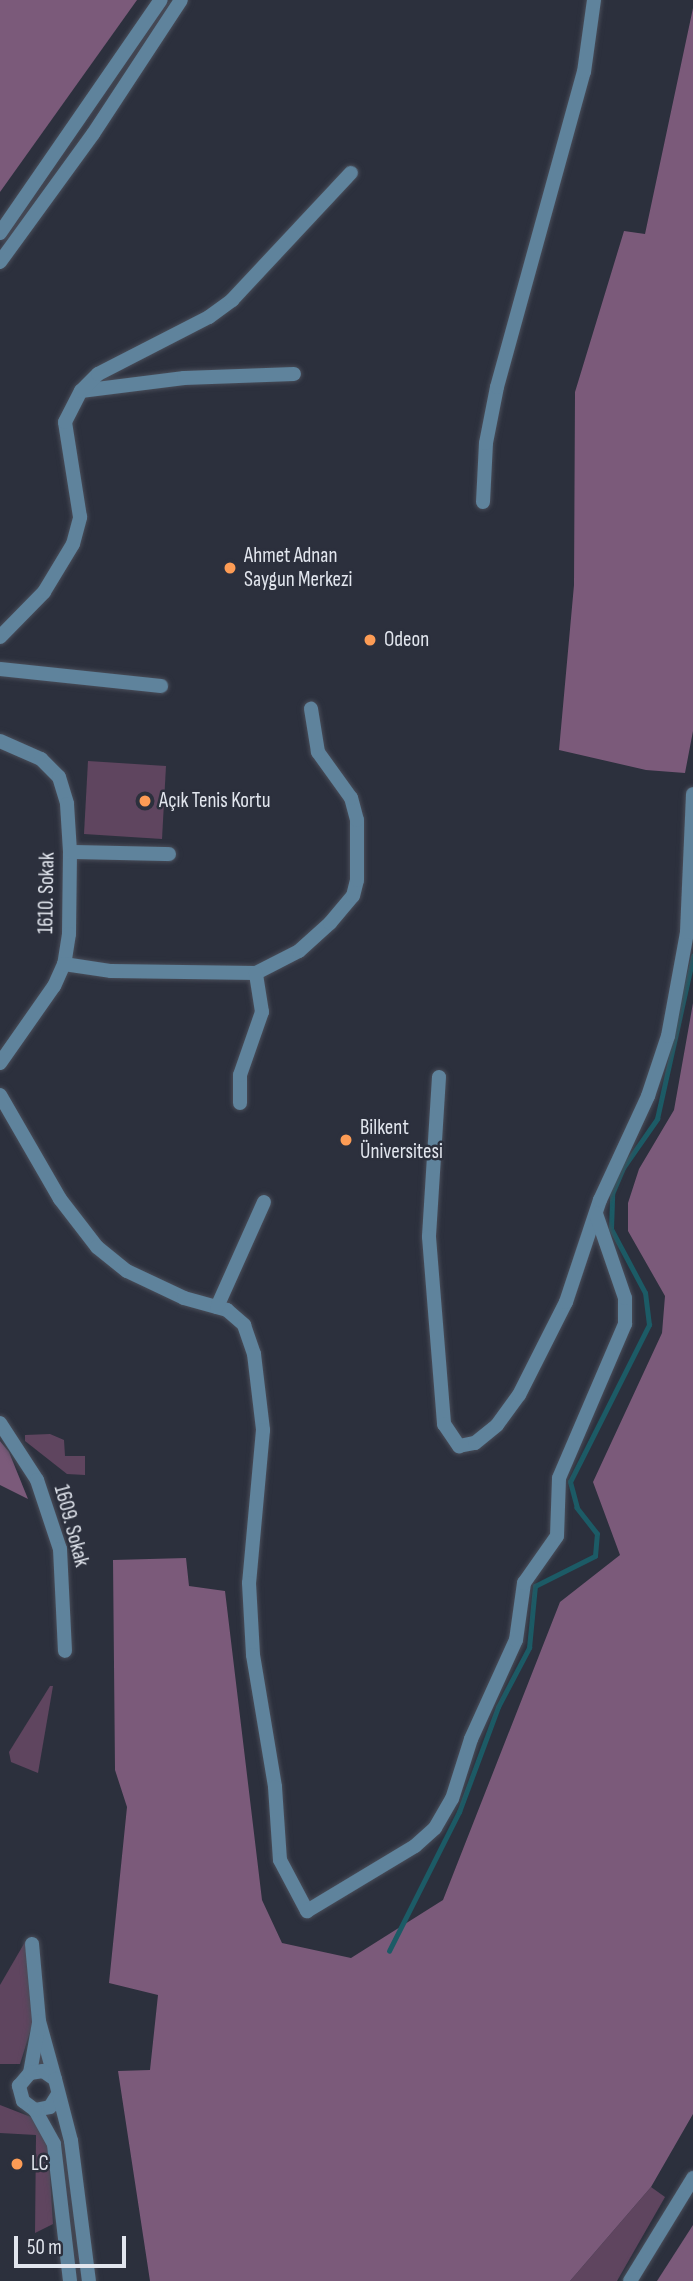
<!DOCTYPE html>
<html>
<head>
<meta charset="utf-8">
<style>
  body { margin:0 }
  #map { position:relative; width:693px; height:2281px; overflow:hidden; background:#2c303d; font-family:"Sofia Sans Condensed",sans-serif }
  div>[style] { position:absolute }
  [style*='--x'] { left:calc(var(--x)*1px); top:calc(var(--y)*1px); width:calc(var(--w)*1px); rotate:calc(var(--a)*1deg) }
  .green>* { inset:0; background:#5f455f }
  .forest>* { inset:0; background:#7b5a7a }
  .stream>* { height:4.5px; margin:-2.25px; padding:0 2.25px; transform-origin:2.25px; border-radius:2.25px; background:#1c5b66 }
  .roads { filter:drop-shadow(0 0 2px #494d59) drop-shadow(0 0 2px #494d59) }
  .minor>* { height:14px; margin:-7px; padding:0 7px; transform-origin:7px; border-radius:7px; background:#5f839c }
  .tertiary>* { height:14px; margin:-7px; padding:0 7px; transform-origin:7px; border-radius:7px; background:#5f839c }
  .dots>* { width:19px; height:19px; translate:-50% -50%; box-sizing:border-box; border:4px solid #2c303d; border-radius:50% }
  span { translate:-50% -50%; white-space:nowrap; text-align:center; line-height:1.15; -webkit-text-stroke:5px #2c303d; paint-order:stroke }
  .poi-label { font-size:21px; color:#e2e6ee }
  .left { translate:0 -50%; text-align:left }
  .street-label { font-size:21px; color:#e2e6ee }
  .scale { position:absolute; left:14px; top:2236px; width:112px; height:32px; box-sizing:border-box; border:4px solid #e2e6ee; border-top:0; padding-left:9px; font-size:21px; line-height:24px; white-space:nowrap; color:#e2e6ee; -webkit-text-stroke:5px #2c303d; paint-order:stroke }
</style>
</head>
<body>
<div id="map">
  <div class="green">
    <i style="clip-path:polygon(88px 761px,166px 766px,162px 839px,84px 834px)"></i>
    <i style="clip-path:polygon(50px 1434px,64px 1440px,65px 1456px,85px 1456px,85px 1475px,67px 1474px,25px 1441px,25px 1435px)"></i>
    <i style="clip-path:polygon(50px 1686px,53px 1686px,38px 1773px,11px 1762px,9px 1752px)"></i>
    <i style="clip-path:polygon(25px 1942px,34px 2019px,20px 2064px,0 2064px,0 1985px)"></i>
    <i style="clip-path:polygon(0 2105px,31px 2117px,48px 2145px,53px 2224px,35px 2233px,36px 2135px,0 2133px)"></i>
    <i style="clip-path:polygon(651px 2187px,665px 2197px,617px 2281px,570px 2281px)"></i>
  </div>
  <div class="forest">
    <i style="clip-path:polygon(0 0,137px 0,0 192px)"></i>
    <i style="clip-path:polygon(693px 8px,693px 731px,685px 773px,646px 770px,559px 750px,574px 585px,575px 392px,624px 231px,645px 234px)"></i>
    <i style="clip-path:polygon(693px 1003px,693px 2114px,651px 2187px,570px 2281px,150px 2281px,118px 2071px,150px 2070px,158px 1995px,109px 1983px,127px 1807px,115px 1770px,113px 1560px,186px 1558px,189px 1586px,225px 1591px,262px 1900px,282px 1943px,351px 1958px,443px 1900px,560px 1602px,620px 1555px,593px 1482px,662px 1333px,665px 1296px,628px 1231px,628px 1203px,639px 1169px,674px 1110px)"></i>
    <i style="clip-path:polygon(0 1441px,9px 1452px,28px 1499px,0 1485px)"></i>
    <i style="clip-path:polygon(693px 2225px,693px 2281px,657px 2281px)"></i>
  </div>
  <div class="stream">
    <i style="--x:389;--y:1951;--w:156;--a:-63.3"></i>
    <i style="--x:459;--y:1812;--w:112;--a:-69.6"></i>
    <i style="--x:498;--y:1707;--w:67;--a:-62.3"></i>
    <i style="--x:529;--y:1648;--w:62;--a:-84.5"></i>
    <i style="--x:535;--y:1586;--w:67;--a:-26.6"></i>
    <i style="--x:595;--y:1556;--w:22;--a:-85"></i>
    <i style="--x:597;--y:1534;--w:33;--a:-128"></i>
    <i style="--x:577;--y:1508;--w:27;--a:-105"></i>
    <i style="--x:570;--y:1482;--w:176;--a:-63.3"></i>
    <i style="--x:649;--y:1325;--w:32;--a:-97"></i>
    <i style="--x:645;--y:1293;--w:72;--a:-118"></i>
    <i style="--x:611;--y:1229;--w:35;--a:-88"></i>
    <i style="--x:612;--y:1194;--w:28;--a:-67"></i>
    <i style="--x:623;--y:1168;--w:60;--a:-55.2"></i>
    <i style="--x:657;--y:1119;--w:167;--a:-77.5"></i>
  </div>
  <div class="roads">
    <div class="minor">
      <i style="--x:81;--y:391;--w:104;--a:-7.2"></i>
      <i style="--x:184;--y:378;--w:110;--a:-2.1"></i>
      <i style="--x:483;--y:502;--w:59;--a:-87.1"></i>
      <i style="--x:486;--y:443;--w:57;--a:-78.9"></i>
      <i style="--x:497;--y:387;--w:327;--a:-74.6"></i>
      <i style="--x:584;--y:72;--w:73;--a:-82.1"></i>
      <i style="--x:0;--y:637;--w:63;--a:-45.6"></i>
      <i style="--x:44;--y:592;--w:56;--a:-58.9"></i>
      <i style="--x:73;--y:544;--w:28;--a:-75"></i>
      <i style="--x:80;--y:517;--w:96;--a:-99"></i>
      <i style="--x:65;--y:422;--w:35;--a:-63"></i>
      <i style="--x:81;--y:391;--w:24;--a:-45"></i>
      <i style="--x:98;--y:374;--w:125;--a:-27.2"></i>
      <i style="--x:209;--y:317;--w:29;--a:-36"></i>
      <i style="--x:232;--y:300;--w:174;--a:-46.9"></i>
      <i style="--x:0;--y:669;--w:162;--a:6"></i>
      <i style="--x:0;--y:741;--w:45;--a:23.7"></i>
      <i style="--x:41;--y:759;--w:25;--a:45"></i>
      <i style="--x:59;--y:777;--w:28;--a:73"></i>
      <i style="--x:67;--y:804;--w:48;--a:86.4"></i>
      <i style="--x:70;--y:852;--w:82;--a:90.7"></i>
      <i style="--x:69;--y:934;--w:30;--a:99"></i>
      <i style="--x:64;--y:964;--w:24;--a:114"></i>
      <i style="--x:54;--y:986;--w:94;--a:125"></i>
      <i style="--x:70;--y:852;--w:99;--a:1.2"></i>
      <i style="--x:64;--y:964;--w:48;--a:8.5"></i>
      <i style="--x:111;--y:971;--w:145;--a:0.8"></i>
      <i style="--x:256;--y:973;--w:48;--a:-27.1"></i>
      <i style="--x:299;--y:951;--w:42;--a:-42.1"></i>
      <i style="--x:330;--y:923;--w:35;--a:-50"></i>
      <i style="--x:353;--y:896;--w:16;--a:-76"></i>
      <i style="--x:357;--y:880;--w:60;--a:-90"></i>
      <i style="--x:357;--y:820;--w:23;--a:-105"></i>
      <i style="--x:351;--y:798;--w:57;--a:-125.7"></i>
      <i style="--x:318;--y:752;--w:44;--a:-99.2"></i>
      <i style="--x:439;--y:1077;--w:160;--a:93.6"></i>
      <i style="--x:429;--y:1237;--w:188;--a:85.4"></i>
      <i style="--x:444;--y:1424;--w:27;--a:56"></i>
      <i style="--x:459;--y:1446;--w:16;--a:-11"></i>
      <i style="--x:475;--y:1443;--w:28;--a:-39"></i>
      <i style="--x:497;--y:1425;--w:37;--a:-54"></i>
      <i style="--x:519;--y:1395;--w:104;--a:-63.2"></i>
      <i style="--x:566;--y:1302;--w:108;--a:-71.6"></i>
      <i style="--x:600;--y:1200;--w:115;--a:-65.2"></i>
      <i style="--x:648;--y:1096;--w:63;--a:-71.6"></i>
      <i style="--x:668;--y:1036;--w:106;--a:-79.6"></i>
      <i style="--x:687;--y:932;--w:138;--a:-87.5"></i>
      <i style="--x:0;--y:1095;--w:120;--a:60"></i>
      <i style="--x:60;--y:1199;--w:61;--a:52.4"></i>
      <i style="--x:97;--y:1247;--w:38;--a:39"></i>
      <i style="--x:127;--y:1271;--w:63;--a:25.3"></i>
      <i style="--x:184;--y:1298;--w:45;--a:15.6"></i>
      <i style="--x:227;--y:1310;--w:23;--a:41"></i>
      <i style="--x:244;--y:1325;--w:31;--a:71"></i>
      <i style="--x:254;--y:1354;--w:77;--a:83.2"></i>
      <i style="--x:263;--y:1430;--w:154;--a:95.2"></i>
      <i style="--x:249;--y:1583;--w:72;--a:86.8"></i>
      <i style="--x:253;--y:1655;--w:134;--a:80.5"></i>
      <i style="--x:275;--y:1787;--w:73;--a:86.1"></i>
      <i style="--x:280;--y:1860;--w:58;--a:62.1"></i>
      <i style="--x:307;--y:1911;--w:126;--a:-31"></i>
      <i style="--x:415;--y:1846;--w:27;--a:-42"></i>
      <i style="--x:435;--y:1828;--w:34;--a:-60"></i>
      <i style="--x:452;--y:1799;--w:63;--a:-72.4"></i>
      <i style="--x:471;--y:1739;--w:109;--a:-65.6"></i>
      <i style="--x:516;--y:1640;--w:58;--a:-82"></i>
      <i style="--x:524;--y:1583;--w:57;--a:-54.9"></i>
      <i style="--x:557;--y:1536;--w:58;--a:-88"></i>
      <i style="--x:559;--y:1478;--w:168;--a:-66.8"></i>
      <i style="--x:625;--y:1324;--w:26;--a:-90"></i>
      <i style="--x:625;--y:1298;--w:89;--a:-109"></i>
      <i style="--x:240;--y:1103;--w:28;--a:-90"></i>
      <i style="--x:240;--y:1075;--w:67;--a:-70.8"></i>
      <i style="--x:262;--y:1012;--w:39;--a:-99"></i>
      <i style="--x:217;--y:1307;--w:115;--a:-65.9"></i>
      <i style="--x:0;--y:1423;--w:68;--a:57"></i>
      <i style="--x:37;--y:1480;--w:73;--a:71.6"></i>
      <i style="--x:60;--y:1549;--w:102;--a:87.2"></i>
      <i style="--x:32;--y:1944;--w:77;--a:84.8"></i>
      <i style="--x:39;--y:2021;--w:60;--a:74.6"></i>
      <i style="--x:30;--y:2073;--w:51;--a:-79.8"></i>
      <i style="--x:630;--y:2281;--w:121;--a:-58.5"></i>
    </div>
    <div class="tertiary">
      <i style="--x:0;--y:233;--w:283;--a:-55.4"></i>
      <i style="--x:0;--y:262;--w:158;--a:-54"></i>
      <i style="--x:93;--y:134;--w:160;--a:-56.7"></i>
      <i style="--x:35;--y:2110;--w:15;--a:-11"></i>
      <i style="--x:50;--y:2107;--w:15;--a:-58"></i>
      <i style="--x:70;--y:2281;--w:138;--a:-96.7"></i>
      <i style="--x:54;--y:2144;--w:39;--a:-119"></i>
      <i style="--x:35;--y:2110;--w:15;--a:-143"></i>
      <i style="--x:23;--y:2101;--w:16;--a:-105"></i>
      <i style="--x:19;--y:2086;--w:17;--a:-50"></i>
      <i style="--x:30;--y:2073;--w:13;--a:-9"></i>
      <i style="--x:43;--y:2071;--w:14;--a:34"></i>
      <i style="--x:55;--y:2079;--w:64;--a:75.5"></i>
      <i style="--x:71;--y:2141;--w:141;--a:82.7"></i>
    </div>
  </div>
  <div class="dots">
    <i style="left:230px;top:568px;background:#fd9c55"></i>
    <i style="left:370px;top:640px;background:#fd9c55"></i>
    <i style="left:145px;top:801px;background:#fd9c55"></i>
    <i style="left:346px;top:1140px;background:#fd9c55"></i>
    <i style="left:17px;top:2164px;background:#fd9c55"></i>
  </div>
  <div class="poi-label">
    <span class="left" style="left:244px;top:568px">Ahmet Adnan<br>Saygun Merkezi</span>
    <span class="left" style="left:384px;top:640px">Odeon</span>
    <span class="left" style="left:159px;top:801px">Açık Tenis Kortu</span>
    <span class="left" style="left:360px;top:1140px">Bilkent<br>Üniversitesi</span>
    <span class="left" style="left:31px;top:2164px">LC</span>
  </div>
  <div class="street-label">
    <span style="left:47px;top:893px;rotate:-89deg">1610. Sokak</span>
    <span style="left:71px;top:1526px;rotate:75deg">1609. Sokak</span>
  </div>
  <div class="scale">50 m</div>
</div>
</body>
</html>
